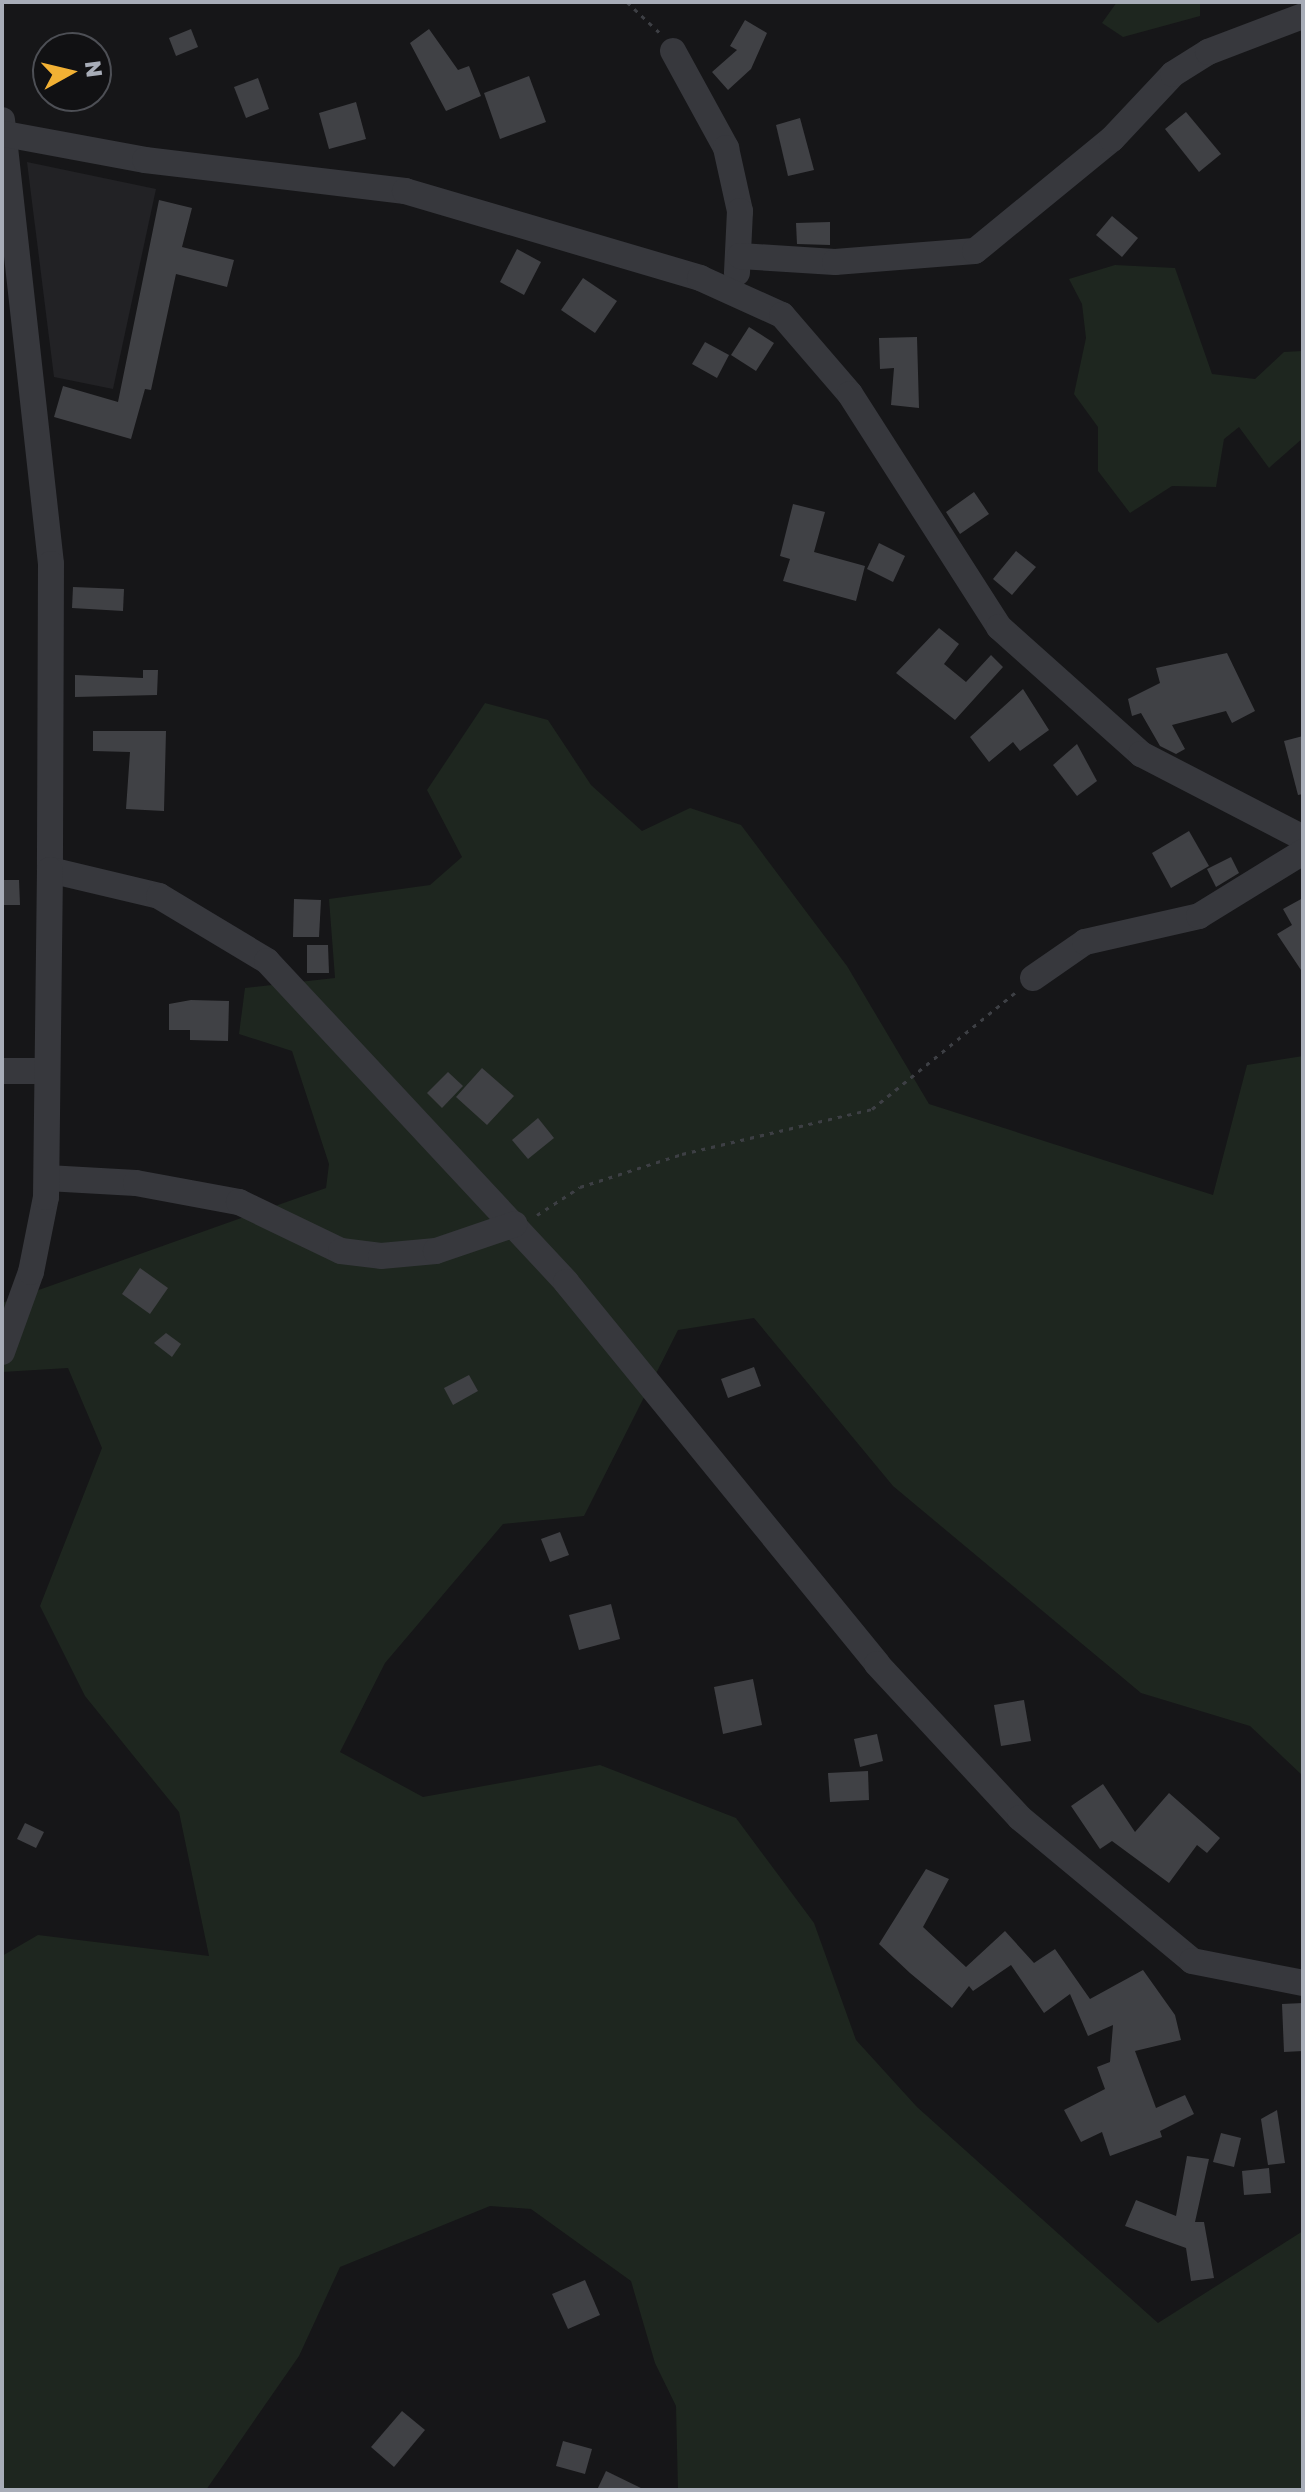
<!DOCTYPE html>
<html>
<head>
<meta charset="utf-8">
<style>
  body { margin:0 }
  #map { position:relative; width:1305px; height:2492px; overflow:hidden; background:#161618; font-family:"Golos Text",sans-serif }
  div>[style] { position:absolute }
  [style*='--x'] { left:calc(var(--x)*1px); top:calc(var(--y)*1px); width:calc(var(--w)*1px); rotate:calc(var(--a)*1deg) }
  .built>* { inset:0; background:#222225 }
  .green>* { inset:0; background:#1e261f }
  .building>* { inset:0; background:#404145 }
  .path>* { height:3px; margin-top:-1.5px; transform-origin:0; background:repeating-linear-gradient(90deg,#3d3f44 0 4px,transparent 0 10px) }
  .minor>* { height:26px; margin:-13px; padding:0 13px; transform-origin:13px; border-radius:13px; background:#37383d }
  span { translate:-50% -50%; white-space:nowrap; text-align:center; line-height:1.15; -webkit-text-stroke:7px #111113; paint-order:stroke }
  .frame { position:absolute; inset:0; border:4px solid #a8adb8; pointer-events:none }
  .north { position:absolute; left:32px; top:32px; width:80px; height:80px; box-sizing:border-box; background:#111113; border:2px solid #4d4f55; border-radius:50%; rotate:82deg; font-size:22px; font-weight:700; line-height:32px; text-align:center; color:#a8adb8 }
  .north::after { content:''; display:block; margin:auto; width:28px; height:36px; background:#f2b134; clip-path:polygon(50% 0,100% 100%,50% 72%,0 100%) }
</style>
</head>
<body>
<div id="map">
  <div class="built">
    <i style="clip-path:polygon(27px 162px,156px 189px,113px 389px,54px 377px)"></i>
  </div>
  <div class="green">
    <i style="clip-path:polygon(1117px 2px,1200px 2px,1200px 16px,1123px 37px,1102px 23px)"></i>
    <i style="clip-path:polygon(1115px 265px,1175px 268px,1212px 374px,1255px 379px,1284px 352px,1303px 351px,1303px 438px,1269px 468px,1239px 427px,1224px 439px,1216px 487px,1172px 486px,1130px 513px,1098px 471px,1098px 427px,1074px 394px,1086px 338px,1082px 304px,1069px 279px)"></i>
    <i style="clip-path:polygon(485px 703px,548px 720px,591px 785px,642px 831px,690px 808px,741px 825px,847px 966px,929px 1104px,1213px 1195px,1247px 1065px,1303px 1056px,1303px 1776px,1250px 1726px,1141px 1693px,893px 1486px,754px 1318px,678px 1330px,584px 1516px,503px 1524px,385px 1663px,340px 1752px,423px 1797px,600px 1765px,736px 1818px,814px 1923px,856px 2040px,917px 2107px,1158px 2323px,1303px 2231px,1303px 2490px,678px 2490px,676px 2406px,655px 2363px,631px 2281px,531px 2209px,490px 2206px,340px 2267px,299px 2356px,206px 2490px,2px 2490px,2px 1956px,38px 1935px,209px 1956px,179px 1812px,85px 1696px,40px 1606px,102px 1448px,68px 1368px,2px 1372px,2px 1303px,326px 1188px,329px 1164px,292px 1051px,239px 1034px,245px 988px,335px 978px,329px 899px,430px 885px,462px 857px,427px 790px)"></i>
  </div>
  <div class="building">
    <i style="clip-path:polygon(745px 20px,767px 33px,751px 69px,728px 90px,712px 72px,737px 50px,730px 46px)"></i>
    <i style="clip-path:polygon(191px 29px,198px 47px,176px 56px,169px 38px)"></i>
    <i style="clip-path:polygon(429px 29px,458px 70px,469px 66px,481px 96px,446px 111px,410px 43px)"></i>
    <i style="clip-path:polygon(529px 76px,546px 122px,500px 139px,484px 93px)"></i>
    <i style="clip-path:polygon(258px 78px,269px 109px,246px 118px,234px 87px)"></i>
    <i style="clip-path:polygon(356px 102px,366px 139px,329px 149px,319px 113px)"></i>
    <i style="clip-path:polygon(1186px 112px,1221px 154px,1199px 172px,1165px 129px)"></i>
    <i style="clip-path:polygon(800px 118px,814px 170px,788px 176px,776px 125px)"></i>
    <i style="clip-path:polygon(159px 200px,192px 208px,182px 247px,234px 260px,227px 287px,176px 274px,151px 390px,145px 389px,131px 439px,54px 417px,63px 386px,118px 402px)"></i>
    <i style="clip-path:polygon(1112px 216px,1138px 238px,1122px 257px,1096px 235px)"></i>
    <i style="clip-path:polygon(830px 222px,830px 245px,797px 244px,796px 223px)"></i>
    <i style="clip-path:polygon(517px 249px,541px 262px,524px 295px,500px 282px)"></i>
    <i style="clip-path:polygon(583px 278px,617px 301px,595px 333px,561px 310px)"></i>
    <i style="clip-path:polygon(749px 327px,774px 343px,756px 371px,731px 355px)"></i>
    <i style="clip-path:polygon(917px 337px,919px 408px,891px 405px,894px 368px,880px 369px,879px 338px)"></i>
    <i style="clip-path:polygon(705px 342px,729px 355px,717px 378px,692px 364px)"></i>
    <i style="clip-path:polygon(974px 492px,989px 514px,960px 534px,946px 512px)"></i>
    <i style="clip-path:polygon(793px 504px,825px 512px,814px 552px,865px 566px,856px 601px,783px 581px,790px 559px,780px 556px)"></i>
    <i style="clip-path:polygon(879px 543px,905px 556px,893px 582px,867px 569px)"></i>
    <i style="clip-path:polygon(1016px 551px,1036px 567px,1012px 595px,993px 579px)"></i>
    <i style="clip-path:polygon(73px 587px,124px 589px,123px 611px,72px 608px)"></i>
    <i style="clip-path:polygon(939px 628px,959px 644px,944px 664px,966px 682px,991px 655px,1003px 667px,955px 720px,896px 673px)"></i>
    <i style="clip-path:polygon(1227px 653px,1255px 711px,1232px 723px,1226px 711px,1172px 725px,1185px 749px,1176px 754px,1160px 746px,1141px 713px,1132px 716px,1128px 699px,1160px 683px,1156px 668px)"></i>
    <i style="clip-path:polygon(143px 670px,158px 670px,157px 695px,75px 697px,75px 675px,143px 678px)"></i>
    <i style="clip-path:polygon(1023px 689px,1049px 730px,1020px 751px,1013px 742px,989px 762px,970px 737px)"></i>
    <i style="clip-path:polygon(93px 731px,166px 731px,164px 811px,126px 809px,130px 752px,93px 751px)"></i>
    <i style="clip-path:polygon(1303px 736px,1303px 794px,1298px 795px,1284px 741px)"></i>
    <i style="clip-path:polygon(1077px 744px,1097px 781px,1077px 796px,1053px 765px)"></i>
    <i style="clip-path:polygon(1189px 831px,1209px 866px,1171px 888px,1152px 853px)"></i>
    <i style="clip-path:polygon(1231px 857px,1239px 873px,1216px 887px,1207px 869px)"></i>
    <i style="clip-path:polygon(2px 880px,19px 880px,20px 905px,2px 905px)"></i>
    <i style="clip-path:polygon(1303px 898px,1303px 973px,1277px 934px,1292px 925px,1283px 909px)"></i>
    <i style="clip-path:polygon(294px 899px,321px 900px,319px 937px,293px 937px)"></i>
    <i style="clip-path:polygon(307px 945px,328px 945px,329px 973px,307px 973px)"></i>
    <i style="clip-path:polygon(191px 1000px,229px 1001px,228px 1041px,190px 1040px,190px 1030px,169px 1030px,169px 1004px)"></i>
    <i style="clip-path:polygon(482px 1068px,514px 1096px,487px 1125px,456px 1097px)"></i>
    <i style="clip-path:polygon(448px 1072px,463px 1086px,442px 1108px,427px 1093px)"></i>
    <i style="clip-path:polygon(538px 1118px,554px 1138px,528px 1159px,512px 1140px)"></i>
    <i style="clip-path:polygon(140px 1268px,168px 1288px,150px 1314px,122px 1294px)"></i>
    <i style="clip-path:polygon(166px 1333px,181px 1344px,172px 1357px,154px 1343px)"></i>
    <i style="clip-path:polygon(754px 1367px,761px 1386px,728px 1398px,721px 1379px)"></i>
    <i style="clip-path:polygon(469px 1375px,478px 1391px,453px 1405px,444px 1388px)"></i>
    <i style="clip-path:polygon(560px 1532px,569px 1555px,550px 1562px,541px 1539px)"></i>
    <i style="clip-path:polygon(611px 1604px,620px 1639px,579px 1650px,569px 1615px)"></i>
    <i style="clip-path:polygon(753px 1679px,762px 1725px,723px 1734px,714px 1687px)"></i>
    <i style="clip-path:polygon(1024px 1700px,1031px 1741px,1001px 1746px,994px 1705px)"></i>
    <i style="clip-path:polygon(877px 1734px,883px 1761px,860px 1767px,854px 1739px)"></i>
    <i style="clip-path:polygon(868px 1771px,869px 1800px,830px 1802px,828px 1773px)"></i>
    <i style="clip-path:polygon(1103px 1784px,1135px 1832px,1169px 1793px,1220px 1838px,1207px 1853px,1197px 1845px,1169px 1883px,1112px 1841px,1100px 1849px,1071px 1806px)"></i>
    <i style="clip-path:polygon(25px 1823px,44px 1832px,36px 1848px,17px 1839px)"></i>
    <i style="clip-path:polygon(926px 1869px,949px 1879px,923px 1927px,966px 1967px,1005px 1931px,1034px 1963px,1055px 1949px,1090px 1999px,1143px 1970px,1175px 2015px,1181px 2040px,1135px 2051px,1156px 2108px,1185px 2095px,1194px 2114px,1160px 2131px,1162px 2137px,1110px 2156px,1102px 2132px,1081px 2142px,1064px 2110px,1105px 2089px,1097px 2067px,1110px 2062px,1113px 2025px,1088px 2036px,1070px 1994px,1044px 2013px,1011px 1965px,973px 1991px,969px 1986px,952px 2008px,910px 1973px,879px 1944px)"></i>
    <i style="clip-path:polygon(1303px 2003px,1303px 2051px,1284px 2052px,1282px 2004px)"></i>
    <i style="clip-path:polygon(1277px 2110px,1285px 2163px,1268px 2165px,1261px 2119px)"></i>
    <i style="clip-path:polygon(1221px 2133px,1241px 2138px,1234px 2167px,1213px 2162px)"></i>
    <i style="clip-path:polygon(1187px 2156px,1209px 2159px,1195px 2222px,1204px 2222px,1214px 2278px,1191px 2281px,1186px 2248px,1125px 2226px,1136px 2200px,1176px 2216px)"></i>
    <i style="clip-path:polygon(1269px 2168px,1271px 2193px,1244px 2195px,1242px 2171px)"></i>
    <i style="clip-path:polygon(585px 2280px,600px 2315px,568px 2329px,552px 2294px)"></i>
    <i style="clip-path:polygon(402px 2411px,425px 2430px,394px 2467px,371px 2447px)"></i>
    <i style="clip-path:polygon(563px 2441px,592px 2449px,585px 2474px,556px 2466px)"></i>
    <i style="clip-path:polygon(606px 2471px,645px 2490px,597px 2490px)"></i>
  </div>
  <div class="path">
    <i style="--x:627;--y:2;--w:44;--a:43.2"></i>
    <i style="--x:537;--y:1215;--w:51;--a:-33.1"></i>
    <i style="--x:580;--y:1187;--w:107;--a:-17.9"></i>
    <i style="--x:682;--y:1154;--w:195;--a:-13.3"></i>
    <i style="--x:872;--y:1109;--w:186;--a:-39.1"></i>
  </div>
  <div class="minor">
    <i style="--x:673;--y:51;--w:111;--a:61.3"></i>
    <i style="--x:726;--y:148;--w:65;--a:77.5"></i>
    <i style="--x:740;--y:211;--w:62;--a:92.8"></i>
    <i style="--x:2;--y:120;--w:447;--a:83.7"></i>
    <i style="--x:51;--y:564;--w:306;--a:90.2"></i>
    <i style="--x:50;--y:870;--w:112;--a:13.4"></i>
    <i style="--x:159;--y:896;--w:126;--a:31"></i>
    <i style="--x:267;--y:961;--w:439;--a:47"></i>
    <i style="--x:566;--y:1282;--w:493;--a:50.8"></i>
    <i style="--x:877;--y:1664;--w:210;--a:47.1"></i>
    <i style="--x:1020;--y:1818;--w:224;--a:39.7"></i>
    <i style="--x:1192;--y:1961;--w:113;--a:11.2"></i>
    <i style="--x:5;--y:134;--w:142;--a:10.5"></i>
    <i style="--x:145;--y:160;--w:262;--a:6.8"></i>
    <i style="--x:405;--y:191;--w:308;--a:16.4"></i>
    <i style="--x:700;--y:278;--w:90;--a:24.3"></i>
    <i style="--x:782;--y:315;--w:104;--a:49.3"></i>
    <i style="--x:850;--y:394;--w:277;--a:57.4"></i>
    <i style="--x:999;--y:627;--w:191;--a:41.8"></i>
    <i style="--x:1141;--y:754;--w:182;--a:27.4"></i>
    <i style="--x:740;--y:256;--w:95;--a:3.6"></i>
    <i style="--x:835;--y:262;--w:140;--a:-4.5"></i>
    <i style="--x:975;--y:251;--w:177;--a:-39.3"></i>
    <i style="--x:1112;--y:139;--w:89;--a:-46.8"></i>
    <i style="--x:1173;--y:74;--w:41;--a:-32.2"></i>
    <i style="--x:1208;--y:52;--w:102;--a:-20.8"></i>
    <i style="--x:1033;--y:978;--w:63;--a:-34.7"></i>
    <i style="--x:1085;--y:942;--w:117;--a:-12.8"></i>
    <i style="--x:1199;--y:916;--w:122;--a:-31.6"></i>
    <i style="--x:2;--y:1071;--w:45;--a:0"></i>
    <i style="--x:47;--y:1178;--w:89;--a:3.2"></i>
    <i style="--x:136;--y:1183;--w:105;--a:10.5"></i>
    <i style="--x:239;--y:1202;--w:113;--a:25.7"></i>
    <i style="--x:341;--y:1251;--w:40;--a:7.1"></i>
    <i style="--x:381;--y:1256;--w:55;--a:-5.2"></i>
    <i style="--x:436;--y:1251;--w:83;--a:-18.9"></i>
    <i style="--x:2;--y:1352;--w:85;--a:-70.1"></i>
    <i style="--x:31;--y:1272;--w:76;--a:-78.7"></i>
    <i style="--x:46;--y:1197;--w:327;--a:-89.3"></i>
  </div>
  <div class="frame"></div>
  <div class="north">N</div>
</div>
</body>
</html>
